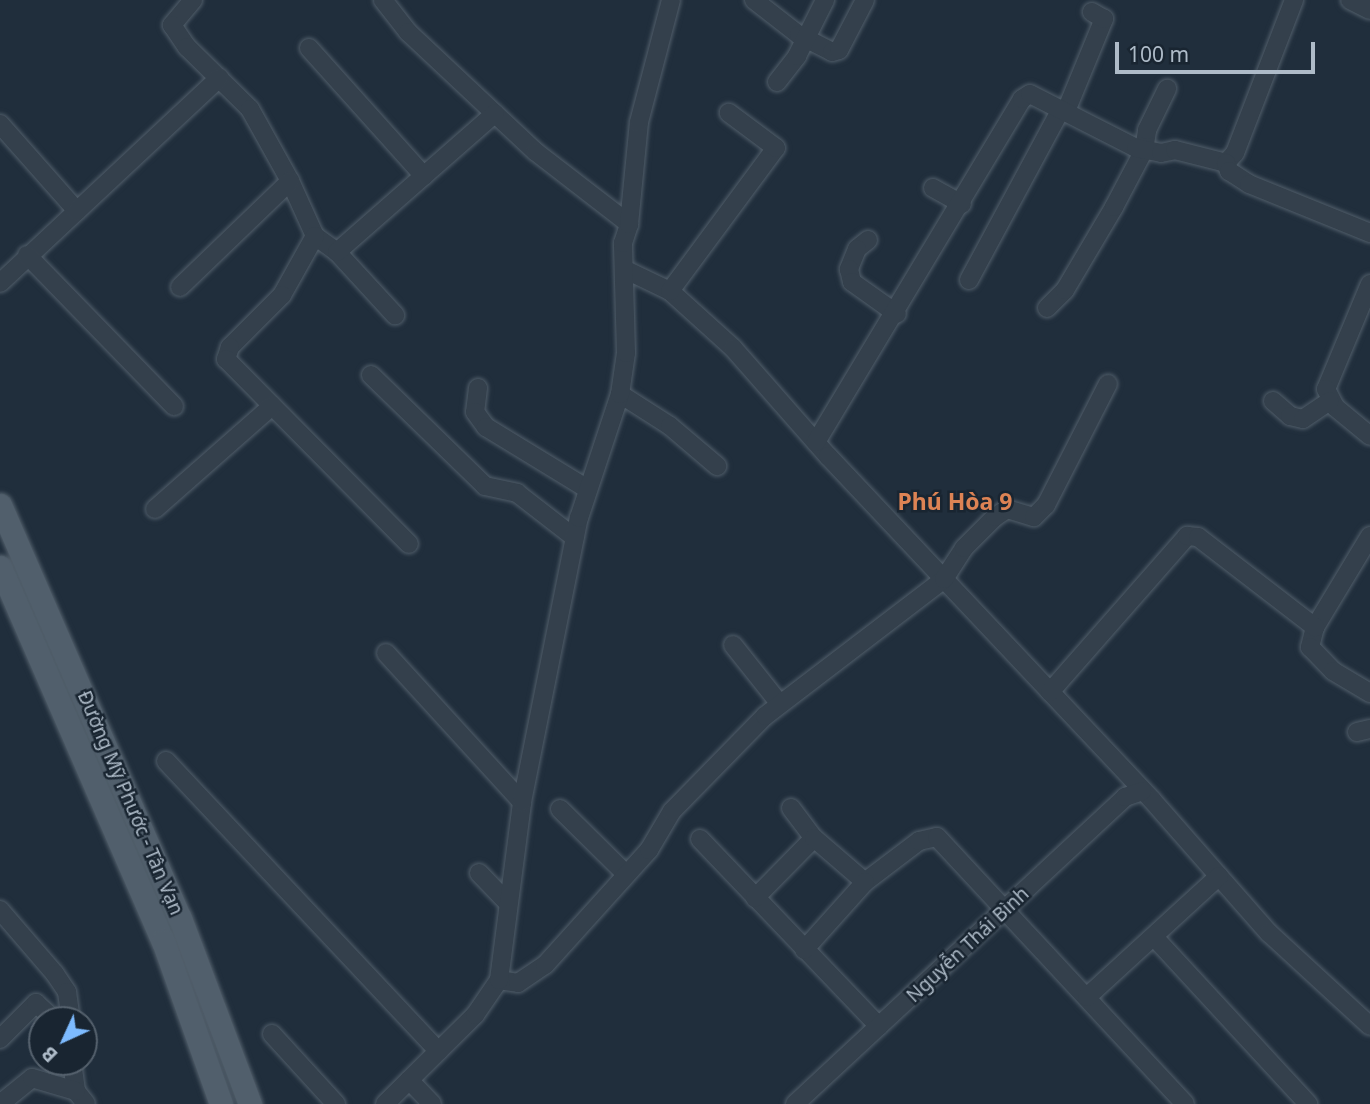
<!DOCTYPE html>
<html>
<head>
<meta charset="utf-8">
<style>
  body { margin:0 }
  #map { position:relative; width:1370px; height:1104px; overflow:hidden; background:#202e3c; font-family:"Noto Sans",sans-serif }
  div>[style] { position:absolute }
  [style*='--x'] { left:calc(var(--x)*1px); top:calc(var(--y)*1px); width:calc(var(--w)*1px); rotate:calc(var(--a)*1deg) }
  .roads { filter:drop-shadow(0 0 2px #515e6a) drop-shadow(0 0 2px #515e6a) }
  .minor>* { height:18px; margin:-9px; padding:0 9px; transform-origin:9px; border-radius:9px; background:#34404c }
  .major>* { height:23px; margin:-11.5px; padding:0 11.5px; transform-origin:11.5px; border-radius:11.5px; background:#515f6c }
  span { translate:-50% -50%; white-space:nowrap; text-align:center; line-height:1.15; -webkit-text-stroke:5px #192531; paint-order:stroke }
  .street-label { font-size:19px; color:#aebbc8 }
  .quarter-label { font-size:23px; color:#dd8354; font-weight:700 }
  .north { position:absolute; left:28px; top:1006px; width:70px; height:70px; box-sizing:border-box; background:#192531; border:2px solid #55616d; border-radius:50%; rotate:225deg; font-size:19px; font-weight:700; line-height:28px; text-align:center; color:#aebbc8 }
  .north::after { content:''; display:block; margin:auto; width:24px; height:32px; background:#7dbbff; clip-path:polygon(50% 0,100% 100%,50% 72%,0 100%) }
  .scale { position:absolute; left:1115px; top:42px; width:200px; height:32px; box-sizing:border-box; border:4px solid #aebbc8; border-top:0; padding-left:9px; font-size:21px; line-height:24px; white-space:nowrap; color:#aebbc8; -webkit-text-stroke:5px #192531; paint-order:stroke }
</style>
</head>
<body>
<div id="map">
  <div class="roads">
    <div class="minor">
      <i style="--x:193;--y:0;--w:33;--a:130"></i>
      <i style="--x:172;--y:25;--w:27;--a:56"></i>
      <i style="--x:187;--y:47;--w:88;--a:44.5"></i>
      <i style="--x:250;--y:109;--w:82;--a:60.9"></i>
      <i style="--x:290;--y:181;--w:60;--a:65.6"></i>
      <i style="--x:315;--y:236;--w:27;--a:36"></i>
      <i style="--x:337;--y:252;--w:86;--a:47.4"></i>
      <i style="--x:383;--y:0;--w:41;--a:52"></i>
      <i style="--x:408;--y:32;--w:175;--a:43.2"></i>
      <i style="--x:536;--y:152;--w:118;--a:37.7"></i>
      <i style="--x:754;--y:0;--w:57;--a:37.9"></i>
      <i style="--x:799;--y:35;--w:37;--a:27"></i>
      <i style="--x:832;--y:52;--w:7;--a:-16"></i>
      <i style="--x:839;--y:50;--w:56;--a:-62.5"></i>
      <i style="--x:1350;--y:0;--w:22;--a:27"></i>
      <i style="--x:309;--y:48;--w:172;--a:48.1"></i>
      <i style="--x:777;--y:82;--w:33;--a:-52"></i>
      <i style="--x:797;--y:56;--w:63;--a:-63.4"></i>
      <i style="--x:1066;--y:111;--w:100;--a:-67.6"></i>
      <i style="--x:1104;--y:19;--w:14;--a:-150"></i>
      <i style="--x:0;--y:124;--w:116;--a:48.5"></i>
      <i style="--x:77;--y:211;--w:105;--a:136.9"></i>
      <i style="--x:1226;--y:163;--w:13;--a:-48"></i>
      <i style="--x:1235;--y:153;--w:164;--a:-68.9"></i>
      <i style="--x:933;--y:188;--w:33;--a:29"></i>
      <i style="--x:77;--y:211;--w:195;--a:-43.1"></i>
      <i style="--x:315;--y:236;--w:68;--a:119.2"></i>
      <i style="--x:282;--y:295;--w:74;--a:135"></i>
      <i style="--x:230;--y:347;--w:13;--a:108"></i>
      <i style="--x:226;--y:359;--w:260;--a:45.3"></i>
      <i style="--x:868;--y:240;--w:14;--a:141"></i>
      <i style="--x:857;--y:249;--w:22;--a:112"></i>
      <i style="--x:849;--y:269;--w:13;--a:77"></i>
      <i style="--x:852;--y:282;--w:55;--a:35.4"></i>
      <i style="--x:337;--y:252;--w:210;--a:-41.3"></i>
      <i style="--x:27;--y:255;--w:211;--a:45.8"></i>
      <i style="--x:624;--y:269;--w:51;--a:25.6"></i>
      <i style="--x:670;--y:291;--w:85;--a:42.1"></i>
      <i style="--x:733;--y:348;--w:144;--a:48.7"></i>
      <i style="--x:828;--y:456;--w:473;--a:46.7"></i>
      <i style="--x:1152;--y:800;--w:177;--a:48.7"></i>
      <i style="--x:1269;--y:933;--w:137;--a:42.6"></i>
      <i style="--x:969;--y:280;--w:194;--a:-61.7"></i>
      <i style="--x:1370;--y:284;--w:114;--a:112.7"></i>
      <i style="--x:1326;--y:389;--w:20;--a:63"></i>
      <i style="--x:1335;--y:407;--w:45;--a:39.6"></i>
      <i style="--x:180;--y:287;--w:153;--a:-43.9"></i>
      <i style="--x:670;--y:291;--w:178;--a:-53.5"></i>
      <i style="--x:776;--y:148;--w:59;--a:-143.3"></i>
      <i style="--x:1047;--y:308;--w:25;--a:-45"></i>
      <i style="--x:1065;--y:290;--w:96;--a:-59.4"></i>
      <i style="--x:1114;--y:207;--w:64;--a:-62.2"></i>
      <i style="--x:1144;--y:150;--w:20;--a:-81"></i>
      <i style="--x:1147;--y:130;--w:46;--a:-64"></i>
      <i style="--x:371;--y:375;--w:159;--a:44.2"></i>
      <i style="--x:485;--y:486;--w:33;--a:12"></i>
      <i style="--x:517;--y:493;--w:73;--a:37.8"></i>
      <i style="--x:478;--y:388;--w:24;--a:97"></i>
      <i style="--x:475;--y:412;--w:19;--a:54"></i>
      <i style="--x:486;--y:427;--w:117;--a:31.4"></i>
      <i style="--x:620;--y:394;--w:59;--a:32.6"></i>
      <i style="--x:670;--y:426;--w:62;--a:40.4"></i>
      <i style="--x:1273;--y:401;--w:23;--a:41"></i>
      <i style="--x:1290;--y:416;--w:13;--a:13"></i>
      <i style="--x:1303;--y:419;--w:32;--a:-34"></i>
      <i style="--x:816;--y:442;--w:400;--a:-59"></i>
      <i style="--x:1022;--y:99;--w:9;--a:-32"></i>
      <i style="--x:1030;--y:94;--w:119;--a:27"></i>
      <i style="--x:1136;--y:148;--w:25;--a:11"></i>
      <i style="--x:1161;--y:153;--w:14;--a:-12"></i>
      <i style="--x:1175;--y:150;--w:53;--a:14.3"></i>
      <i style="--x:1226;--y:163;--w:9;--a:69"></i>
      <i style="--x:1229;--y:171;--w:24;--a:33"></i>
      <i style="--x:1249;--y:184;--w:131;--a:22"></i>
      <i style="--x:155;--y:509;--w:156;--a:-41.4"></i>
      <i style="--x:1370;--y:536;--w:106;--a:121.1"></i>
      <i style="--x:1315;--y:627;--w:21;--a:104"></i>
      <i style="--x:1310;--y:647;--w:33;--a:46"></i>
      <i style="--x:1333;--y:671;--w:43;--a:30.7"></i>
      <i style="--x:733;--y:645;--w:75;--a:51.5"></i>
      <i style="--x:386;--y:653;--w:202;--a:47.6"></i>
      <i style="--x:1050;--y:692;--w:208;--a:-48.7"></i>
      <i style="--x:1187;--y:536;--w:11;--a:5"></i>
      <i style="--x:1198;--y:537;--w:148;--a:37.6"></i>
      <i style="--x:1357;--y:732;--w:13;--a:-13"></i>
      <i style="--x:166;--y:761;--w:398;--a:46.8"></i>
      <i style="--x:791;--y:808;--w:38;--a:53"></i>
      <i style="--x:560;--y:809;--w:93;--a:44.6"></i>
      <i style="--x:700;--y:839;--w:259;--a:46.3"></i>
      <i style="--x:479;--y:873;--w:42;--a:46"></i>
      <i style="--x:865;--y:882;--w:68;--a:-37.2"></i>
      <i style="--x:919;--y:841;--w:18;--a:-13"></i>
      <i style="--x:937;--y:837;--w:364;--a:47.1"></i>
      <i style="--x:755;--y:898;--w:84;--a:-45.5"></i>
      <i style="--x:814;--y:838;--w:67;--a:40.8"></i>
      <i style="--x:865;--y:882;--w:91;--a:131.9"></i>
      <i style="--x:0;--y:910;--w:84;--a:49.3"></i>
      <i style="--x:55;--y:974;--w:22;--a:56"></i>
      <i style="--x:67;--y:992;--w:28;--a:82"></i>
      <i style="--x:1155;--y:938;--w:226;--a:47.3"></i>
      <i style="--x:499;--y:980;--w:19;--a:9"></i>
      <i style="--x:518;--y:983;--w:32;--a:-34"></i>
      <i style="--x:545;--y:965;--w:155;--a:-47.9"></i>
      <i style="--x:649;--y:850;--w:45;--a:-59.5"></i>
      <i style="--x:672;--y:811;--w:133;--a:-45.6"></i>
      <i style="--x:765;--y:716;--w:225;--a:-37.4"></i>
      <i style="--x:944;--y:579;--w:37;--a:-57"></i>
      <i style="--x:964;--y:548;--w:44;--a:-45"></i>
      <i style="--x:995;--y:517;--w:14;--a:-34"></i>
      <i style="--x:1007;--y:509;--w:28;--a:17"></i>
      <i style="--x:1034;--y:517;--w:17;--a:-45"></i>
      <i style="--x:1046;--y:505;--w:136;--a:-62.9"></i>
      <i style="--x:1087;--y:997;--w:179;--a:-42.5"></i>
      <i style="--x:272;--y:1034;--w:95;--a:47.6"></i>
      <i style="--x:0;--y:1039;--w:51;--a:-45"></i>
      <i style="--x:36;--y:1003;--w:25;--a:43"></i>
      <i style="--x:72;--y:1062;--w:29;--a:82"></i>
      <i style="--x:76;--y:1091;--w:16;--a:52"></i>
      <i style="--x:409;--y:1080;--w:33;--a:46"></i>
      <i style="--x:0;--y:1104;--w:41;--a:-39.1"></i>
      <i style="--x:32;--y:1078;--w:46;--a:16.5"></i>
      <i style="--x:385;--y:1104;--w:127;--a:-44.7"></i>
      <i style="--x:475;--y:1015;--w:42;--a:-55.6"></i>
      <i style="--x:499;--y:980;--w:179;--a:-82.6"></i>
      <i style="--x:522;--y:802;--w:290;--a:-78.7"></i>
      <i style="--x:579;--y:518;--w:131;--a:-71.7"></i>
      <i style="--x:620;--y:394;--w:41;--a:-81.7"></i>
      <i style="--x:626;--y:353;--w:110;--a:-91.6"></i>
      <i style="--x:623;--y:243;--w:20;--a:-72"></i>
      <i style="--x:629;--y:224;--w:102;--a:-84.4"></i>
      <i style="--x:639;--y:122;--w:126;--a:-75.3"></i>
      <i style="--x:795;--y:1104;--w:451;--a:-42.9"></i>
      <i style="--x:1125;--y:797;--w:18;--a:-19"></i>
    </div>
    <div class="major">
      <i style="--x:0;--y:505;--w:451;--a:66.5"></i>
      <i style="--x:180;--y:918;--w:199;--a:69.4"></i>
      <i style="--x:0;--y:567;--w:408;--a:66.5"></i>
      <i style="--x:163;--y:941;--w:173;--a:70.4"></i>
    </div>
  </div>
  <div class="street-label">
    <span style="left:130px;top:803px;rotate:67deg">Đường Mỹ Phước - Tân Vạn</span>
    <span style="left:968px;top:945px;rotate:-43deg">Nguyễn Thái Bình</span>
  </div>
  <div class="quarter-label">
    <span style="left:955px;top:501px">Phú Hòa 9</span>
  </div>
  <div class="north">B</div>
  <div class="scale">100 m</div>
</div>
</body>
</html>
